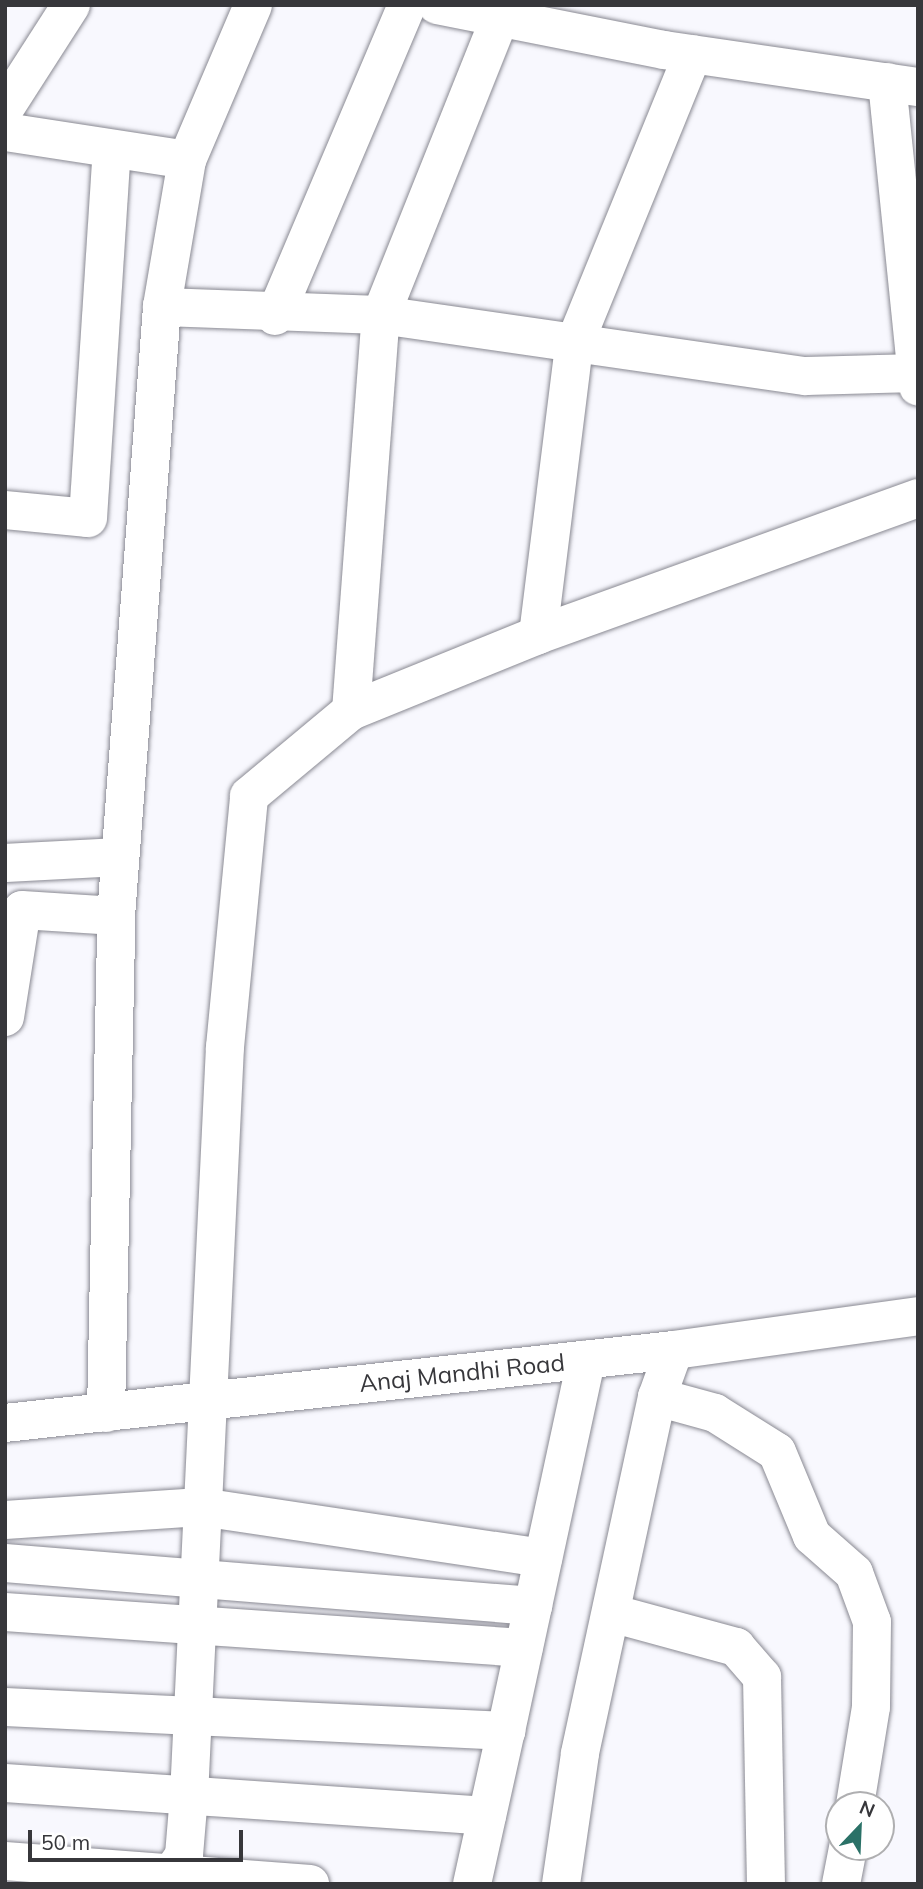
<!DOCTYPE html>
<html>
<head>
<meta charset="utf-8">
<style>
  body { margin:0 }
  #map { position:relative; width:923px; height:1889px; overflow:hidden; background:#f8f8fe; font-family:Mulish,sans-serif }
  div>[style] { position:absolute }
  [style*='--x'] { left:calc(var(--x)*1px); top:calc(var(--y)*1px); width:calc(var(--w)*1px); rotate:calc(var(--a)*1deg) }
  .roads { filter:drop-shadow(0 0 2px #898992) drop-shadow(0 0 2px #898992) }
  .minor>* { height:38px; margin:-19px; padding:0 19px; transform-origin:19px; border-radius:19px; background:#fff }
  span { translate:-50% -50%; white-space:nowrap; text-align:center; line-height:1.15; -webkit-text-stroke:6px #fff; paint-order:stroke }
  .street-label { font-size:24px; color:#37373b }
  .frame { position:absolute; inset:0; border:7px solid #37373b; pointer-events:none }
  .north { position:absolute; left:825px; top:1791px; width:70px; height:70px; box-sizing:border-box; background:#fff; border:2px solid #afafb1; border-radius:50%; rotate:23deg; font-size:19px; font-weight:700; line-height:28px; text-align:center; color:#37373b }
  .north::after { content:''; display:block; margin:auto; width:24px; height:32px; background:#2a7167; clip-path:polygon(50% 0,100% 100%,50% 72%,0 100%) }
  .scale { position:absolute; left:28px; top:1830px; width:215px; height:32px; box-sizing:border-box; border:4px solid #37373b; border-top:0; padding-left:9px; font-size:21px; line-height:24px; white-space:nowrap; color:#37373b; -webkit-text-stroke:5px #fff; paint-order:stroke }
</style>
</head>
<body>
<div id="map">
  <div class="roads">
    <div class="minor">
      <i style="--x:437;--y:5;--w:231;--a:11.2"></i>
      <i style="--x:664;--y:50;--w:257;--a:8.3"></i>
      <i style="--x:887;--y:82;--w:306;--a:84.2"></i>
      <i style="--x:5;--y:108;--w:122;--a:-57.3"></i>
      <i style="--x:5;--y:132;--w:184;--a:8.7"></i>
      <i style="--x:187;--y:160;--w:149;--a:99.7"></i>
      <i style="--x:162;--y:307;--w:219;--a:2.1"></i>
      <i style="--x:381;--y:315;--w:429;--a:8.2"></i>
      <i style="--x:806;--y:376;--w:112;--a:-1.5"></i>
      <i style="--x:187;--y:160;--w:168;--a:-66.9"></i>
      <i style="--x:275;--y:316;--w:338;--a:-67"></i>
      <i style="--x:5;--y:510;--w:83;--a:5.5"></i>
      <i style="--x:88;--y:518;--w:369;--a:-86.3"></i>
      <i style="--x:538;--y:635;--w:292;--a:-82.9"></i>
      <i style="--x:574;--y:345;--w:314;--a:-67.8"></i>
      <i style="--x:351;--y:711;--w:397;--a:-85.7"></i>
      <i style="--x:381;--y:315;--w:320;--a:-68.2"></i>
      <i style="--x:5;--y:863;--w:115;--a:-3"></i>
      <i style="--x:5;--y:1017;--w:108;--a:-81"></i>
      <i style="--x:22;--y:910;--w:94;--a:3.7"></i>
      <i style="--x:116;--y:916;--w:611;--a:-85.68"></i>
      <i style="--x:674;--y:1350;--w:50;--a:109.9"></i>
      <i style="--x:657;--y:1397;--w:60;--a:15.4"></i>
      <i style="--x:715;--y:1413;--w:73;--a:32.2"></i>
      <i style="--x:777;--y:1452;--w:91;--a:67.4"></i>
      <i style="--x:812;--y:1536;--w:56;--a:41.4"></i>
      <i style="--x:854;--y:1573;--w:52;--a:69.8"></i>
      <i style="--x:872;--y:1622;--w:85;--a:90.7"></i>
      <i style="--x:871;--y:1707;--w:99;--a:99.3"></i>
      <i style="--x:106;--y:1413;--w:497;--a:-88.8"></i>
      <i style="--x:5;--y:1423;--w:673;--a:-6.23"></i>
      <i style="--x:674;--y:1350;--w:246;--a:-7.9"></i>
      <i style="--x:5;--y:1520;--w:196;--a:-3.8"></i>
      <i style="--x:201;--y:1507;--w:346;--a:8.5"></i>
      <i style="--x:5;--y:1563;--w:530;--a:4.66"></i>
      <i style="--x:5;--y:1612;--w:520;--a:3.97"></i>
      <i style="--x:611;--y:1613;--w:130;--a:15.2"></i>
      <i style="--x:736;--y:1647;--w:40;--a:49"></i>
      <i style="--x:762;--y:1677;--w:207;--a:88.9"></i>
      <i style="--x:5;--y:1707;--w:502;--a:2.74"></i>
      <i style="--x:506;--y:1731;--w:380;--a:-77.8"></i>
      <i style="--x:5;--y:1783;--w:483;--a:3.9"></i>
      <i style="--x:5;--y:1861;--w:306;--a:4.3"></i>
      <i style="--x:164;--y:1884;--w:35;--a:-55"></i>
      <i style="--x:184;--y:1855;--w:59;--a:-85.2"></i>
      <i style="--x:189;--y:1796;--w:750;--a:-87.25"></i>
      <i style="--x:225;--y:1047;--w:252;--a:-84.5"></i>
      <i style="--x:249;--y:796;--w:133;--a:-39.8"></i>
      <i style="--x:351;--y:711;--w:202;--a:-22.1"></i>
      <i style="--x:538;--y:635;--w:404;--a:-19.8"></i>
      <i style="--x:472;--y:1884;--w:157;--a:-77.5"></i>
      <i style="--x:561;--y:1884;--w:132;--a:-81.7"></i>
      <i style="--x:580;--y:1753;--w:364;--a:-77.8"></i>
      <i style="--x:841;--y:1884;--w:38;--a:-79"></i>
    </div>
  </div>
  <div class="street-label">
    <span style="left:462px;top:1373px;rotate:-6deg">Anaj Mandhi Road</span>
  </div>
  <div class="frame"></div>
  <div class="north">N</div>
  <div class="scale">50 m</div>
</div>
</body>
</html>
